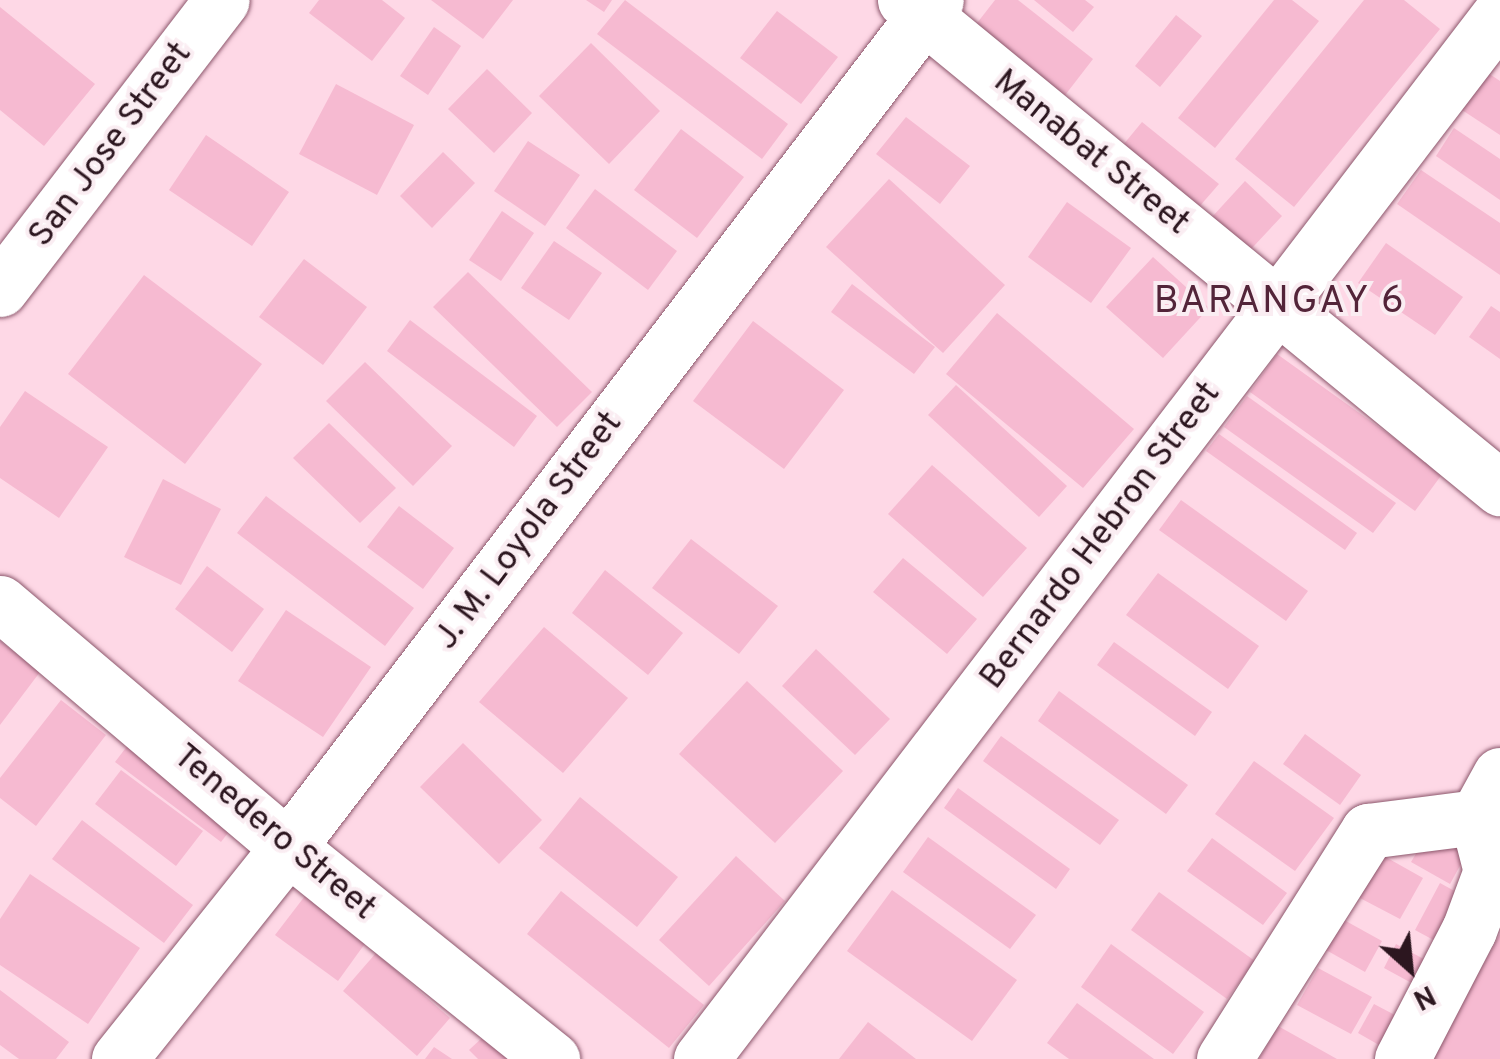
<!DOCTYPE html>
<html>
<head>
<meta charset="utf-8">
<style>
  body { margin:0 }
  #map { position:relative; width:1500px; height:1059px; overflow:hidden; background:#fed8e6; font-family:Overpass,sans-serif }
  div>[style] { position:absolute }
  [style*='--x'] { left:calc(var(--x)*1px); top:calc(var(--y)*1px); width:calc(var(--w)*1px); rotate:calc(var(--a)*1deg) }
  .building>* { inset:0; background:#f6bad1 }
  .roads { filter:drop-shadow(0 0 2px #8c576c) drop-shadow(0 0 2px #8c576c) }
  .minor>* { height:55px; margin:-27.5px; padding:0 27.5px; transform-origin:27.5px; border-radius:27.5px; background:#fff }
  .secondary>* { height:55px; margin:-27.5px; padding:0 27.5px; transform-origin:27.5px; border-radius:27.5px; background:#fff }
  span { translate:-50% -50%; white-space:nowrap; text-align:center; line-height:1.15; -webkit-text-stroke:8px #faedf2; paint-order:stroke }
  .street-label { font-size:35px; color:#2c161f }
  .neighbourhood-label { font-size:38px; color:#532439; letter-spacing:2.5px }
  .north { position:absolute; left:1360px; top:919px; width:100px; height:100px; -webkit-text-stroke:8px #faedf2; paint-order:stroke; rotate:153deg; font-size:28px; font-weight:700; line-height:40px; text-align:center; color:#2c161f }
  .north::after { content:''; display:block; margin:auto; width:35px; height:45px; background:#2c161f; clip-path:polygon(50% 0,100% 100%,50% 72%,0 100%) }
</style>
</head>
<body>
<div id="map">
  <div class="building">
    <i style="clip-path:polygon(319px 0,382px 0,405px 18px,372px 61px,309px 13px)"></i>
    <i style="clip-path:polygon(431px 0,513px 0,483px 39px)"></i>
    <i style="clip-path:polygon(586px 0,612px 0,604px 12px)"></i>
    <i style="clip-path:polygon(625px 0,788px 124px,762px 159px,597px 34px)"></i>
    <i style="clip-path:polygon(995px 0,1018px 0,1093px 59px,1049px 116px,960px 45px)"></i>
    <i style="clip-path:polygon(1034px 0,1085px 0,1094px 7px,1073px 32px)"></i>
    <i style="clip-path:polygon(1274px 0,1292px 0,1319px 21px,1215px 148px,1178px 118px)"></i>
    <i style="clip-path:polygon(1364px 0,1404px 0,1440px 29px,1294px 207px,1235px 159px)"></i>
    <i style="clip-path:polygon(0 7px,95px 84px,44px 146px,0 110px)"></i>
    <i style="clip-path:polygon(777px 11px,838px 57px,801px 104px,740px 58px)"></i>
    <i style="clip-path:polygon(1176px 15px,1202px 36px,1160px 87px,1135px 66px)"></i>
    <i style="clip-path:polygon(434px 27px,461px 46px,428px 95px,400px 76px)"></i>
    <i style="clip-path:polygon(591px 43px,660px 111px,609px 164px,539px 96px)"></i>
    <i style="clip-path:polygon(487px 69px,532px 113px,494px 153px,448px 109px)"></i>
    <i style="clip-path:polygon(1488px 73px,1500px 81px,1500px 135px,1462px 110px)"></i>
    <i style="clip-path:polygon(336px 84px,414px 125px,377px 195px,299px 154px)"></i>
    <i style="clip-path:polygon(906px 117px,970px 166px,940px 204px,876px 154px)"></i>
    <i style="clip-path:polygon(1142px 122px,1219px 184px,1199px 207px,1123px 145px)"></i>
    <i style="clip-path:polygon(1454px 128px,1500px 159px,1500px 200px,1436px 156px)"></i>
    <i style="clip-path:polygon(681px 129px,744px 177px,697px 238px,634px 190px)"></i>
    <i style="clip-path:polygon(206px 135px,289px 192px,252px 246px,169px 190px)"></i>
    <i style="clip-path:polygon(528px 141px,580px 175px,545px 226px,494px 191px)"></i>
    <i style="clip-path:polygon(443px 152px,475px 183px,432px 228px,400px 196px)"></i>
    <i style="clip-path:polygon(1421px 170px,1500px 223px,1500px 275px,1397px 204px)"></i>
    <i style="clip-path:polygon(889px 179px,1005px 285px,943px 353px,826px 247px)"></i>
    <i style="clip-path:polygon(1245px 181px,1282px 216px,1239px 262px,1201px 229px)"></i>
    <i style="clip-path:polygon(595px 189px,677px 251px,648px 290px,566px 228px)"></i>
    <i style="clip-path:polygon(1067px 202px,1131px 248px,1091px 303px,1028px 257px)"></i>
    <i style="clip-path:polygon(502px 211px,534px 233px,501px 281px,469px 260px)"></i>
    <i style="clip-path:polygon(554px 241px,602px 273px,569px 320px,521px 288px)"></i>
    <i style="clip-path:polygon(1386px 243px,1463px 297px,1435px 335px,1358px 283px)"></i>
    <i style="clip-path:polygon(1153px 257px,1209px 308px,1163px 358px,1106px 307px)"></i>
    <i style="clip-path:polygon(304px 259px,367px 307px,323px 365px,259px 317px)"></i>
    <i style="clip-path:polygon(468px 272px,592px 392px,557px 427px,433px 307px)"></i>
    <i style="clip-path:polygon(144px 275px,262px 364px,185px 464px,68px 374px)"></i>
    <i style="clip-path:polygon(852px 284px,935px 347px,914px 374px,831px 312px)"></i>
    <i style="clip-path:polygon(1491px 306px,1500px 312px,1500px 359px,1469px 337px)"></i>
    <i style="clip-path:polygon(997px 313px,1134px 429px,1083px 488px,946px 374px)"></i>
    <i style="clip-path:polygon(410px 320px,537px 416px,514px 447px,387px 351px)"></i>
    <i style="clip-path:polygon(753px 321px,844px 390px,784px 469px,693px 401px)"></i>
    <i style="clip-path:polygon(1277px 354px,1443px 473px,1415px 511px,1250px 392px)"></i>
    <i style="clip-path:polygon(365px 362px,452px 446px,413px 486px,326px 401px)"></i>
    <i style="clip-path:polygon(956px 385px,1067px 486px,1039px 517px,928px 415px)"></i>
    <i style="clip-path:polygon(25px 391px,108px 447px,59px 518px,0 478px,0 427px)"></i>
    <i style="clip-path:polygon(1247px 396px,1396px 503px,1373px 533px,1224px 427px)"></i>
    <i style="clip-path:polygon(329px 423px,396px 488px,360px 523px,293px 458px)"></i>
    <i style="clip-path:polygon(1219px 434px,1357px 533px,1345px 550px,1206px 451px)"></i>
    <i style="clip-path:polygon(932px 465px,1027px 548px,983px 597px,888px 514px)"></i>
    <i style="clip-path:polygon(163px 479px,221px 509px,181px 585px,124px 557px)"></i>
    <i style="clip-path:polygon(266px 496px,414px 608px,385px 646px,237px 533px)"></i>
    <i style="clip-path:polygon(1181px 500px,1308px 591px,1286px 621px,1159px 530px)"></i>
    <i style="clip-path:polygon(399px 506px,454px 548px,423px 589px,367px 547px)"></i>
    <i style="clip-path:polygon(691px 539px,778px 606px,739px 654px,652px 588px)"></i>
    <i style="clip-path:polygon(903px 558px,977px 619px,947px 654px,873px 592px)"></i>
    <i style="clip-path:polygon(207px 566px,264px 609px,232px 652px,175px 609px)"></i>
    <i style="clip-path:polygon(605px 570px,683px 633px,648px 675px,572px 613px)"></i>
    <i style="clip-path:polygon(1158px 573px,1259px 646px,1228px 689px,1126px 615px)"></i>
    <i style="clip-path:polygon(286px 610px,371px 667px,323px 737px,238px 681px)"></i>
    <i style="clip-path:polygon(544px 627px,628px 698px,563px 773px,479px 702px)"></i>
    <i style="clip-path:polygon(0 641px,40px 672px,0 725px)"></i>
    <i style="clip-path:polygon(1114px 642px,1212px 712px,1195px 736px,1097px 665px)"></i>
    <i style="clip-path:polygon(816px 649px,890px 719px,855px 755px,782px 686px)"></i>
    <i style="clip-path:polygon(747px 681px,843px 771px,775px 843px,679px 754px)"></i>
    <i style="clip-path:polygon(1059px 691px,1188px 785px,1166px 814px,1038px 721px)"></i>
    <i style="clip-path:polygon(61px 700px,106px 735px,36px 826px,0 798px,0 778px)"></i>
    <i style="clip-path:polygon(1305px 734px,1361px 775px,1340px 805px,1283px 764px)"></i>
    <i style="clip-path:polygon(1001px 736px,1119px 820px,1100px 845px,983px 761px)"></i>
    <i style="clip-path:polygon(131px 741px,237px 821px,221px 842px,115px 762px)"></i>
    <i style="clip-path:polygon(463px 743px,542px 820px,499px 864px,420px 787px)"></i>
    <i style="clip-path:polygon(1254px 761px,1334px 818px,1295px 871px,1215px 814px)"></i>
    <i style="clip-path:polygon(121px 770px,203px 831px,176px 866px,95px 804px)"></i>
    <i style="clip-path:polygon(958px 788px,1070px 869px,1056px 889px,944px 808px)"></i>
    <i style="clip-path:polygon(580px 797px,678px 877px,637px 927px,539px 848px)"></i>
    <i style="clip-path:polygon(82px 820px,193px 905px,164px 943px,52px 859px)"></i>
    <i style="clip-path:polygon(1429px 832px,1467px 853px,1450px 884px,1411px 862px)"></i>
    <i style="clip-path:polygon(928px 837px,1036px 915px,1010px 949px,903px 872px)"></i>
    <i style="clip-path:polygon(1212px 838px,1287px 893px,1263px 925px,1187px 871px)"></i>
    <i style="clip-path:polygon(1382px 855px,1423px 878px,1400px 919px,1358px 897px)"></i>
    <i style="clip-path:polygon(736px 856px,785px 901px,709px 986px,659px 940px)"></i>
    <i style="clip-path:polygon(30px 874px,140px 948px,88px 1024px,0 965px,0 919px)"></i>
    <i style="clip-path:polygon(1440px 883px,1478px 904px,1452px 950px,1415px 930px)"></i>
    <i style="clip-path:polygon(892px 890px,1017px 980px,972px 1041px,847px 951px)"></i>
    <i style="clip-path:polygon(561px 891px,704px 1005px,669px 1048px,527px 934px)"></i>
    <i style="clip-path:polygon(308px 892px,369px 938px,338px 981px,275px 935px)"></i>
    <i style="clip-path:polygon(1159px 892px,1255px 961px,1227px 999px,1131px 930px)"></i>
    <i style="clip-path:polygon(1344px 920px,1382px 941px,1365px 972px,1326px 950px)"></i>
    <i style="clip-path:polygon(1500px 934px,1500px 1059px,1431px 1059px)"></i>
    <i style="clip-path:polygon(1111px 944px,1204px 1012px,1173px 1054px,1081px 987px)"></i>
    <i style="clip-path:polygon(1396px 944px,1442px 969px,1428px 992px,1384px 968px)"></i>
    <i style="clip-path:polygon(376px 953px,450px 1018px,417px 1056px,343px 991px)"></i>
    <i style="clip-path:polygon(1318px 968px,1372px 997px,1351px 1034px,1297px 1005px)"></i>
    <i style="clip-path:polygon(0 990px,69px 1042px,56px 1059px,19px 1059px,0 1045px)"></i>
    <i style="clip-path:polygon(1077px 1003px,1154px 1059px,1069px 1059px,1047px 1043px)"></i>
    <i style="clip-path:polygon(1374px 1004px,1410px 1023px,1393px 1053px,1358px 1033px)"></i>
    <i style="clip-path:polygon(868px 1022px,916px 1059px,839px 1059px)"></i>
    <i style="clip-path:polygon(495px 1026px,524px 1059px,478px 1059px,469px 1050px)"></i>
    <i style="clip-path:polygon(1278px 1026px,1337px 1059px,1259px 1059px)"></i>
    <i style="clip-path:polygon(434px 1047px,452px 1059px,425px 1059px)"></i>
  </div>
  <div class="roads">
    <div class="minor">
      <i style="--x:905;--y:0;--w:770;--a:39.36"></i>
      <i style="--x:288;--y:847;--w:339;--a:38.8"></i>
      <i style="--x:701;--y:1059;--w:1315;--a:-52.6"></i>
      <i style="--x:1224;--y:1059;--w:270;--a:-57.7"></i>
      <i style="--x:1368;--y:831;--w:110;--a:-7.3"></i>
      <i style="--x:1402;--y:1059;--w:145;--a:-62.6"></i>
      <i style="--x:1469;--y:930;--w:63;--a:-69.6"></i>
      <i style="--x:1491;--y:871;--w:56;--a:-104.5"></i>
      <i style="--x:1477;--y:817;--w:48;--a:-61.3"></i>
    </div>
    <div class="secondary">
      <i style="--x:0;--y:289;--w:364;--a:-52.5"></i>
      <i style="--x:0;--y:603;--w:377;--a:40.3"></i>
      <i style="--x:119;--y:1059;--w:271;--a:-51.4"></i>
      <i style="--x:288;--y:847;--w:1066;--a:-52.58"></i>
    </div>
  </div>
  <div class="street-label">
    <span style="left:111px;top:145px;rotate:-53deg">San Jose Street</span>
    <span style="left:1091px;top:153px;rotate:39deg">Manabat Street</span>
    <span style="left:529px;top:531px;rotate:-53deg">J. M. Loyola Street</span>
    <span style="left:1101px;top:536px;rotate:-53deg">Bernardo Hebron Street</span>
    <span style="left:274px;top:833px;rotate:40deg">Tenedero Street</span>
  </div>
  <div class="neighbourhood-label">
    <span style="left:1280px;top:303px">BARANGAY 6</span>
  </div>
  <div class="north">N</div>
</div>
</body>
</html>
